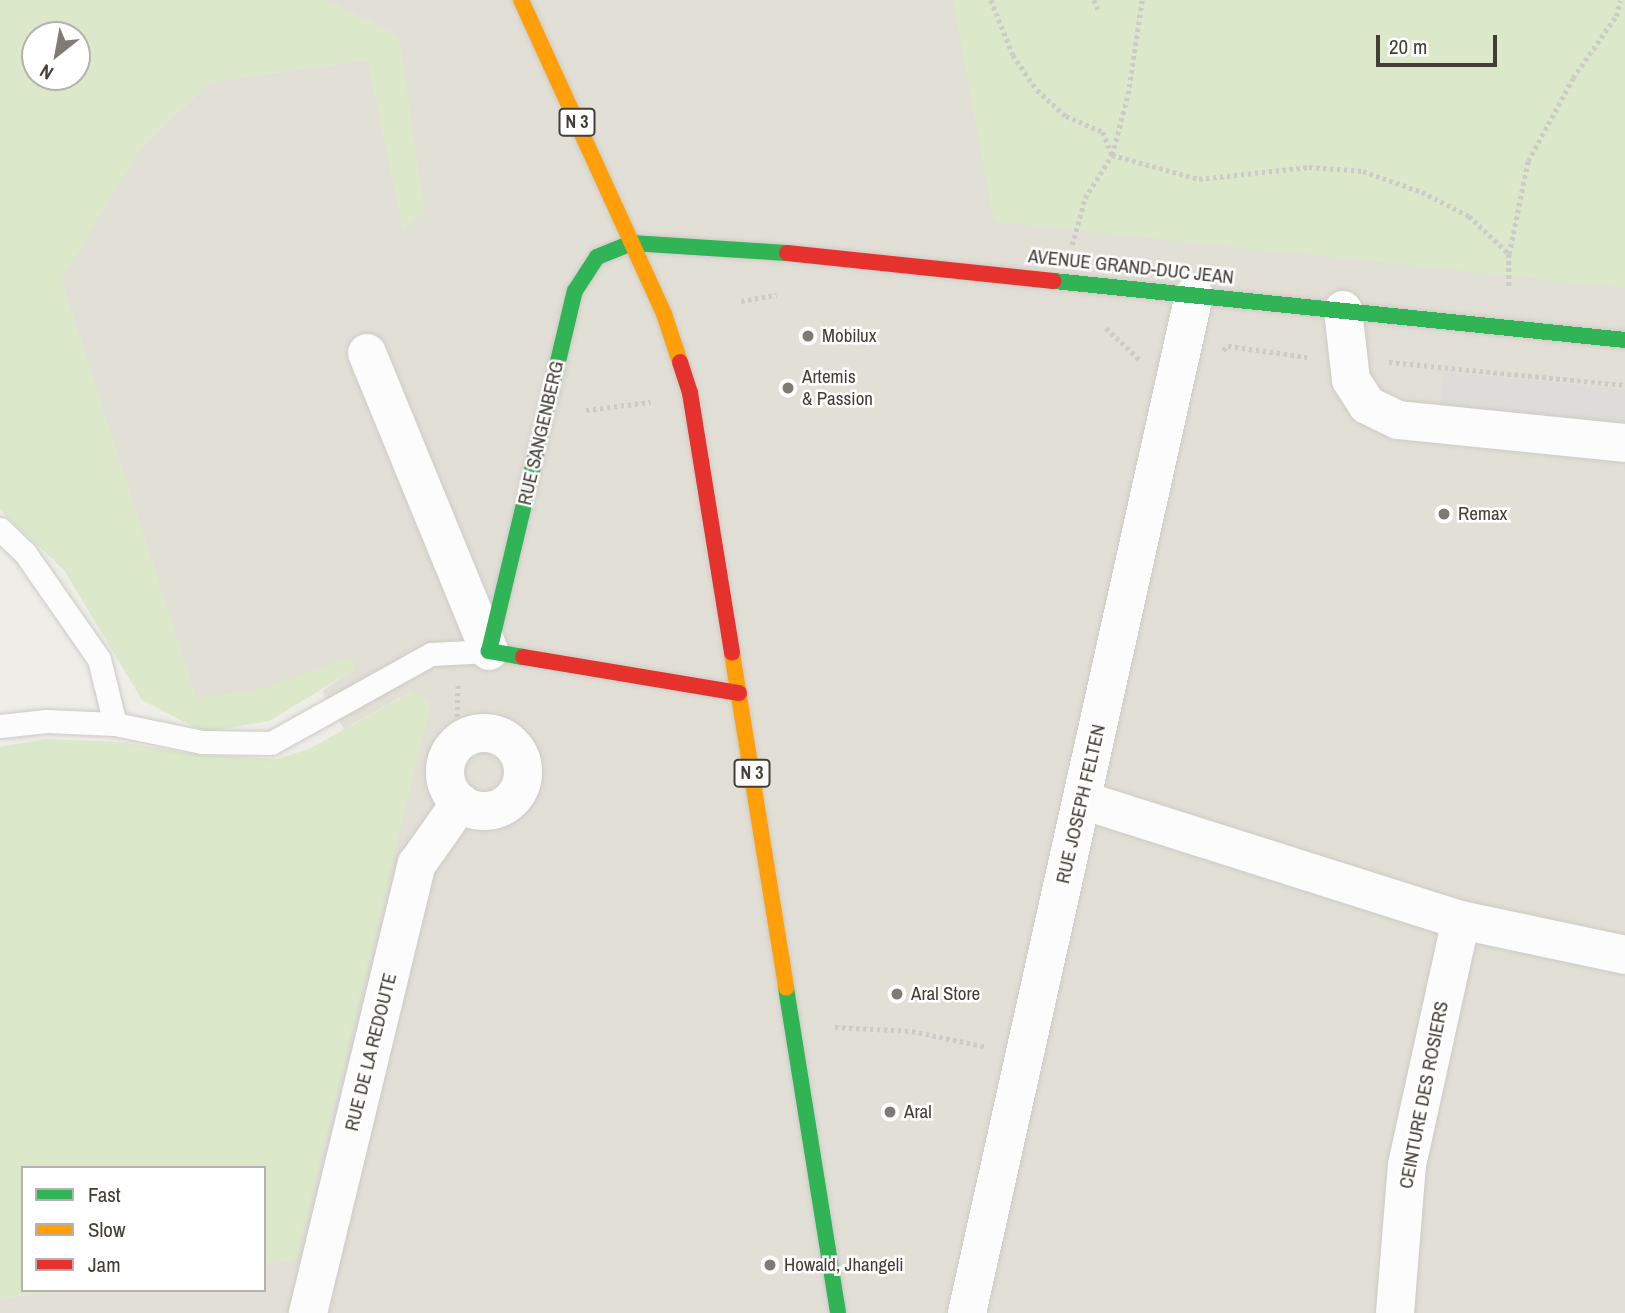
<!DOCTYPE html>
<html>
<head>
<meta charset="utf-8">
<style>
  body { margin:0 }
  #map { position:relative; width:1625px; height:1313px; overflow:hidden; background:#eeede8; font-family:"Archivo Narrow",sans-serif }
  div>[style] { position:absolute }
  [style*='--x'] { left:calc(var(--x)*1px); top:calc(var(--y)*1px); width:calc(var(--w)*1px); rotate:calc(var(--a)*1deg) }
  .residential>* { inset:0; background:#e2dfd6 }
  .green>* { inset:0; background:#dbe8ca }
  .parking>* { inset:0; background:#dddcd8 }
  .path>* { height:4.5px; margin-top:-2.25px; transform-origin:0; background:repeating-linear-gradient(90deg,#cccbc7 0 3.5px,transparent 0 7px) }
  .roads { filter:drop-shadow(0 0 2px #cccbc6) drop-shadow(0 0 2px #cccbc6) }
  .lane>* { height:23px; margin:-11.5px; padding:0 11.5px; transform-origin:11.5px; border-radius:11.5px; background:#fcfcfc }
  .street>* { height:38px; margin:-19px; padding:0 19px; transform-origin:19px; border-radius:19px; background:#fcfcfc }
  .street>.ring { margin:-19px; padding:0; box-sizing:content-box; background:none; border:38px solid #fcfcfc; border-radius:50% }
  .fast>* { height:16px; margin:-8px; padding:0 8px; transform-origin:8px; border-radius:8px; background:#30b455 }
  .slow>* { height:16px; margin:-8px; padding:0 8px; transform-origin:8px; border-radius:8px; background:#ff9f0a }
  .jam>* { height:16px; margin:-8px; padding:0 8px; transform-origin:8px; border-radius:8px; background:#e5322d }
  .dots>* { width:19px; height:19px; translate:-50% -50%; box-sizing:border-box; border:4px solid #fff; border-radius:50% }
  span { translate:-50% -50%; white-space:nowrap; text-align:center; line-height:1.15; -webkit-text-stroke:5px #fff; paint-order:stroke }
  .shield-label span { padding:2px 5px; background:#fff; border:2px solid; border-radius:5px; -webkit-text-stroke-width:0 }
  .shield-label { font-size:18px; color:#433e35; font-weight:700 }
  .street-label { font-size:19px; color:#433e35 }
  .poi-label { font-size:19px; color:#433e35 }
  .left { translate:0 -50%; text-align:left }
  .legend { position:absolute; left:21px; top:1166px; width:245px; height:126px; box-sizing:border-box; background:#fff; border:2px solid #b4b2ae; margin:0; padding:9px 12px; list-style:none; font-size:21px; color:#433e35 }
  .legend li { display:flex; align-items:center; gap:14px; height:35px }
  .legend b { width:35px; border:2px solid #b4b2ae }
  .north { position:absolute; left:21px; top:21px; width:70px; height:70px; box-sizing:border-box; background:#fff; border:2px solid #b4b2ae; border-radius:50%; rotate:211deg; font-size:19px; font-weight:700; line-height:28px; text-align:center; color:#433e35 }
  .north::after { content:''; display:block; margin:auto; width:24px; height:32px; background:#7f7b74; clip-path:polygon(50% 0,100% 100%,50% 72%,0 100%) }
  .scale { position:absolute; left:1376px; top:35px; width:121px; height:32px; box-sizing:border-box; border:4px solid #433e35; border-top:0; padding-left:9px; font-size:21px; line-height:24px; white-space:nowrap; color:#433e35; -webkit-text-stroke:5px #fff; paint-order:stroke }
</style>
</head>
<body>
<div id="map">
  <div class="residential">
    <i style="clip-path:polygon(325px 0,1625px 0,1625px 1313px,0 1313px,0 1299px,67px 1290px,264px 1290px,264px 1264px,297px 1259px,412px 691px,344px 729px,322px 691px,354px 669px,251px 692px,196px 698px,61px 280px,139px 150px,210px 82px,368px 60px,403px 228px,399px 36px)"></i>
  </div>
  <div class="green">
    <i style="clip-path:polygon(evenodd,0 0,325px 0,399px 36px,425px 213px,403px 229px,368px 60px,210px 82px,139px 150px,61px 280px,196px 697px,251px 692px,350px 658px,355px 669px,269px 721px,204px 732px,142px 700px,64px 570px,0 510px,0 0,35px 35px,77px 35px,77px 77px,35px 77px,35px 35px)"></i>
    <i style="clip-path:polygon(953px 0,1625px 0,1625px 288px,994px 222px)"></i>
    <i style="clip-path:polygon(413px 691px,431px 703px,297px 1259px,264px 1264px,264px 1168px,23px 1168px,23px 1290px,67px 1290px,0 1299px,0 747px,45px 739px,120px 742px,199px 755px,277px 759px,309px 749px)"></i>
  </div>
  <div class="parking">
    <i style="clip-path:polygon(1443px 371px,1625px 390px,1625px 425px,1440px 405px)"></i>
  </div>
  <div class="path">
    <i style="--x:991;--y:0;--w:59;--a:68.2"></i>
    <i style="--x:1013;--y:55;--w:42;--a:55.6"></i>
    <i style="--x:1037;--y:90;--w:39;--a:42"></i>
    <i style="--x:1066;--y:116;--w:40;--a:23.4"></i>
    <i style="--x:1103;--y:132;--w:25;--a:69"></i>
    <i style="--x:1094;--y:0;--w:10;--a:66"></i>
    <i style="--x:1112;--y:155;--w:90;--a:15.4"></i>
    <i style="--x:1199;--y:179;--w:111;--a:-6.2"></i>
    <i style="--x:1309;--y:167;--w:54;--a:4.2"></i>
    <i style="--x:1363;--y:171;--w:63;--a:19.6"></i>
    <i style="--x:1422;--y:192;--w:53;--a:27.1"></i>
    <i style="--x:1469;--y:216;--w:55;--a:43.5"></i>
    <i style="--x:1509;--y:254;--w:35;--a:90"></i>
    <i style="--x:1072;--y:245;--w:49;--a:-74.5"></i>
    <i style="--x:1085;--y:198;--w:51;--a:-57.9"></i>
    <i style="--x:1112;--y:155;--w:63;--a:-75.3"></i>
    <i style="--x:1128;--y:94;--w:95;--a:-81.5"></i>
    <i style="--x:1509;--y:254;--w:95;--a:-78.5"></i>
    <i style="--x:1528;--y:161;--w:94;--a:-61.5"></i>
    <i style="--x:1573;--y:78;--w:75;--a:-55.3"></i>
    <i style="--x:1616;--y:16;--w:16;--a:-76"></i>
    <i style="--x:741;--y:301;--w:36;--a:-10"></i>
    <i style="--x:1106;--y:328;--w:47;--a:43.3"></i>
    <i style="--x:1223;--y:350;--w:6;--a:-39"></i>
    <i style="--x:1228;--y:346;--w:80;--a:7.9"></i>
    <i style="--x:1389;--y:362;--w:237;--a:5.6"></i>
    <i style="--x:586;--y:410;--w:65;--a:-7"></i>
    <i style="--x:456;--y:745;--w:63;--a:-88.2"></i>
    <i style="--x:835;--y:1027;--w:77;--a:3"></i>
    <i style="--x:912;--y:1031;--w:77;--a:12"></i>
  </div>
  <div class="roads">
    <div class="lane">
      <i style="--x:0;--y:529;--w:35;--a:44"></i>
      <i style="--x:25;--y:553;--w:129;--a:55.1"></i>
      <i style="--x:99;--y:659;--w:67;--a:76.2"></i>
      <i style="--x:115;--y:724;--w:69;--a:-177.5"></i>
      <i style="--x:46;--y:721;--w:46;--a:173.8"></i>
      <i style="--x:115;--y:724;--w:89;--a:11.7"></i>
      <i style="--x:202;--y:742;--w:69;--a:0.8"></i>
      <i style="--x:271;--y:743;--w:183;--a:-29.1"></i>
      <i style="--x:431;--y:654;--w:58;--a:-3"></i>
    </div>
    <div class="street">
      <i style="--x:1343;--y:310;--w:70;--a:83.5"></i>
      <i style="--x:1351;--y:380;--w:30;--a:57"></i>
      <i style="--x:1367;--y:405;--w:34;--a:26"></i>
      <i style="--x:1398;--y:420;--w:228;--a:5.8"></i>
      <i style="--x:367;--y:353;--w:322;--a:67.7"></i>
      <i class="ring" style="left:445px;top:733px;width:40px;height:40px"></i>
      <i style="--x:1082;--y:800;--w:398;--a:17.6"></i>
      <i style="--x:1461;--y:920;--w:168;--a:12"></i>
      <i style="--x:308;--y:1313;--w:462;--a:-76.4"></i>
      <i style="--x:417;--y:864;--w:75;--a:-54.8"></i>
      <i style="--x:967;--y:1313;--w:1043;--a:-77.43"></i>
      <i style="--x:1395;--y:1313;--w:148;--a:-85.4"></i>
      <i style="--x:1407;--y:1165;--w:251;--a:-77.6"></i>
    </div>
    <div class="fast">
      <i style="--x:1054;--y:281;--w:574;--a:5.9"></i>
      <i style="--x:523;--y:657;--w:35;--a:-170"></i>
      <i style="--x:489;--y:651;--w:370;--a:-76.6"></i>
      <i style="--x:575;--y:291;--w:40;--a:-57.1"></i>
      <i style="--x:597;--y:257;--w:38;--a:-22"></i>
      <i style="--x:632;--y:243;--w:155;--a:3.7"></i>
      <i style="--x:786;--y:988;--w:329;--a:80.9"></i>
    </div>
    <div class="slow">
      <i style="--x:521;--y:0;--w:345;--a:65.5"></i>
      <i style="--x:664;--y:314;--w:51;--a:71.6"></i>
      <i style="--x:732;--y:653;--w:339;--a:80.8"></i>
    </div>
    <div class="jam">
      <i style="--x:787;--y:253;--w:268;--a:6"></i>
      <i style="--x:680;--y:362;--w:33;--a:72"></i>
      <i style="--x:690;--y:393;--w:263;--a:80.8"></i>
      <i style="--x:523;--y:657;--w:219;--a:9.5"></i>
    </div>
  </div>
  <div class="dots">
    <i style="left:808px;top:336px;background:#7f7b74"></i>
    <i style="left:788px;top:388px;background:#7f7b74"></i>
    <i style="left:1444px;top:514px;background:#7f7b74"></i>
    <i style="left:897px;top:994px;background:#7f7b74"></i>
    <i style="left:890px;top:1112px;background:#7f7b74"></i>
    <i style="left:770px;top:1265px;background:#7f7b74"></i>
  </div>
  <div class="shield-label">
    <span style="left:577px;top:122px">N 3</span>
    <span style="left:752px;top:773px">N 3</span>
  </div>
  <div class="street-label">
    <span style="left:1131px;top:267px;rotate:6deg">AVENUE GRAND-DUC JEAN</span>
    <span style="left:541px;top:433px;rotate:-77deg">RUE SANGENBERG</span>
    <span style="left:1081px;top:804px;rotate:-77deg">RUE JOSEPH FELTEN</span>
    <span style="left:371px;top:1052px;rotate:-76deg">RUE DE LA REDOUTE</span>
    <span style="left:1424px;top:1095px;rotate:-79deg">CEINTURE DES ROSIERS</span>
  </div>
  <div class="poi-label">
    <span class="left" style="left:822px;top:336px">Mobilux</span>
    <span class="left" style="left:802px;top:388px">Artemis<br>&amp; Passion</span>
    <span class="left" style="left:1458px;top:514px">Remax</span>
    <span class="left" style="left:911px;top:994px">Aral Store</span>
    <span class="left" style="left:904px;top:1112px">Aral</span>
    <span class="left" style="left:784px;top:1265px">Howald, Jhangeli</span>
  </div>
  <ul class="legend">
  <li><b style="height:9px;background:#30b455"></b>Fast</li>
  <li><b style="height:9px;background:#ff9f0a"></b>Slow</li>
  <li><b style="height:9px;background:#e5322d"></b>Jam</li>
  </ul>
  <div class="north">N</div>
  <div class="scale">20 m</div>
</div>
</body>
</html>
